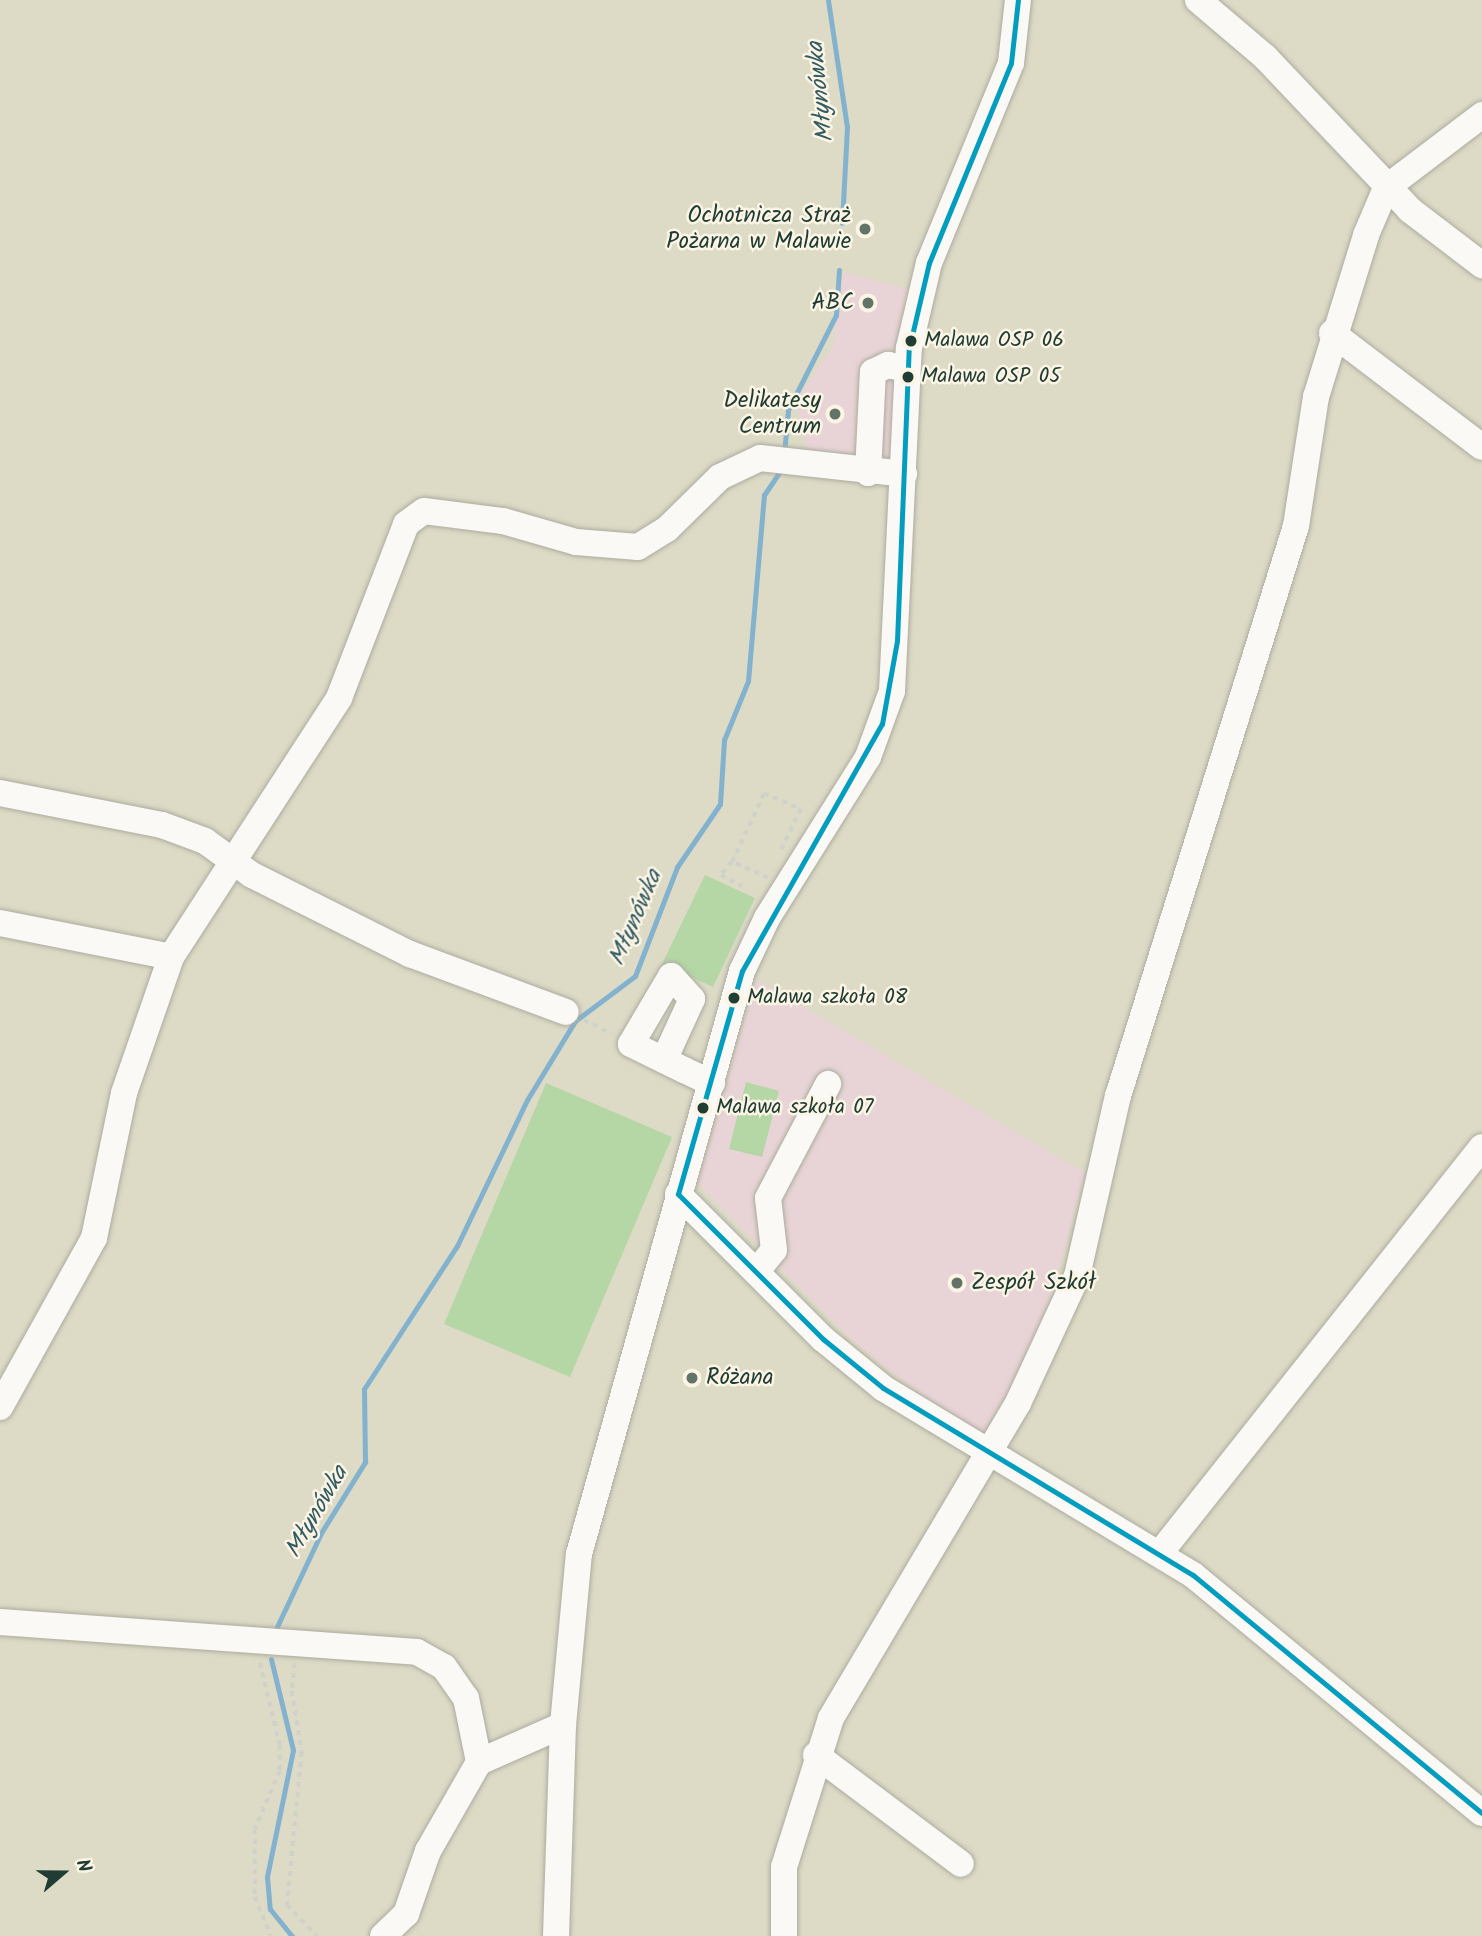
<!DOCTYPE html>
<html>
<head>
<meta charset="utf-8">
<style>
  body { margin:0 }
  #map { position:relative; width:1482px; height:1936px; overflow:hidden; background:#dddac6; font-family:Kalam,sans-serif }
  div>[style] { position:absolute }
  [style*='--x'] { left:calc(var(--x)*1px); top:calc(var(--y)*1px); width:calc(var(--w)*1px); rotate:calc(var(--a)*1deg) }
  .built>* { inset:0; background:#e8d4d6 }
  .green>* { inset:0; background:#b5d7a5 }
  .stream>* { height:5px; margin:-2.5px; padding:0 2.5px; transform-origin:2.5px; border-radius:2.5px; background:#83b2ce }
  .path>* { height:3.5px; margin-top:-1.75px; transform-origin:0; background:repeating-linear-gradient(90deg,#cfd1cb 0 5px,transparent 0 10px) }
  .roads { filter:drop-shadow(0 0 2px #acac9f) drop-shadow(0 0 2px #acac9f) }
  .minor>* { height:26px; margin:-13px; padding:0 13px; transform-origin:13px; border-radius:13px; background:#faf9f6 }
  .bus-1>* { height:5px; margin:-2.5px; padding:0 2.5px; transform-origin:2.5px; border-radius:2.5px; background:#039ebf }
  .dots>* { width:19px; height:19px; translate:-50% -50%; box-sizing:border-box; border:4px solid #fcf5e5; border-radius:50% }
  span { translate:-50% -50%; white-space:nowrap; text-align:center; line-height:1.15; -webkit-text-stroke:5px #fcf5e5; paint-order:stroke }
  .bus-label { font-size:21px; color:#1f3d34 }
  .left { translate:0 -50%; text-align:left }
  .poi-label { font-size:23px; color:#1f3d34 }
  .right { translate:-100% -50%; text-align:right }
  .water-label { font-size:24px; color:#325b63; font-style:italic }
  .north { position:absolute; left:28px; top:1838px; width:70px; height:70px; -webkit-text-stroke:5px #fcf5e5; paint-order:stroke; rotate:70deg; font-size:19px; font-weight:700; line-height:28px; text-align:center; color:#1f3d34 }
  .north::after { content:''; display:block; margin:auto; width:24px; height:32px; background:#1f3d34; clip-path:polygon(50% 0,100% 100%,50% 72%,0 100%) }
</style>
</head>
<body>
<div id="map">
  <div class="built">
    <i style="clip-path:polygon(843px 272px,911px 290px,896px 342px,891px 463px,808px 452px,796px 401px,833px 347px)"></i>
    <i style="clip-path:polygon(756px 979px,1085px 1173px,1038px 1346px,982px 1435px,971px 1433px,853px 1342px,698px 1183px)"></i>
  </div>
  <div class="green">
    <i style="clip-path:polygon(705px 875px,755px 898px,713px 987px,662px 964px)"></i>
    <i style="clip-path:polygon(746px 1082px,779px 1091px,762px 1157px,729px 1149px)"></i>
    <i style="clip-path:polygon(546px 1083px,672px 1137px,570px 1377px,444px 1324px)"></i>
  </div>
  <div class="stream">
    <i style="--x:828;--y:0;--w:128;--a:81.5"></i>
    <i style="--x:847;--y:127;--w:96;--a:93"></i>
    <i style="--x:784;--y:454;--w:44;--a:-84.8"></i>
    <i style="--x:788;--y:410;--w:106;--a:-63.2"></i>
    <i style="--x:836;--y:315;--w:45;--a:-86.2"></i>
    <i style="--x:274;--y:1633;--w:110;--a:-64.8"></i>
    <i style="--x:321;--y:1533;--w:84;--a:-58.2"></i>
    <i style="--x:365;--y:1462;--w:73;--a:-90.8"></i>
    <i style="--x:364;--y:1389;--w:171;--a:-57"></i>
    <i style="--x:457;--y:1246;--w:162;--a:-64.4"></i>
    <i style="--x:527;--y:1100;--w:92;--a:-58.7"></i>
    <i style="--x:575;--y:1021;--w:75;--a:-36.9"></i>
    <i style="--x:635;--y:976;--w:117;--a:-68.9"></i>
    <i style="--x:677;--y:867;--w:76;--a:-55.7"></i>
    <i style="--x:720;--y:804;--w:64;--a:-86.4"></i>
    <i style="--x:724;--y:740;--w:64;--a:-67.9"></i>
    <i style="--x:748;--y:681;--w:187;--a:-85.1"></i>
    <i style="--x:764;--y:495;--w:30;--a:-56"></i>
    <i style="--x:271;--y:1659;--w:94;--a:76.4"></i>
    <i style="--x:293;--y:1750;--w:130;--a:101.6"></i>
    <i style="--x:267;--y:1877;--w:32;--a:85"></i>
    <i style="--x:270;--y:1909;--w:35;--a:51"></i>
  </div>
  <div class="path">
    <i style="--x:732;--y:862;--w:17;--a:130"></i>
    <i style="--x:721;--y:875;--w:24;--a:28"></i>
    <i style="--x:768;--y:878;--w:39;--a:-156"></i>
    <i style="--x:732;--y:862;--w:76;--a:-65.1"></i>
    <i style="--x:764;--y:793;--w:40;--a:23.4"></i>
    <i style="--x:801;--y:809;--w:47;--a:115.5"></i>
    <i style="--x:584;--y:1020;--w:31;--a:27"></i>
    <i style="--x:260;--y:1663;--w:84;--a:76.3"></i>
    <i style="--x:280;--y:1745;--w:26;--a:90"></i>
    <i style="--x:280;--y:1771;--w:63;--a:113.3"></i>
    <i style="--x:255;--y:1829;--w:68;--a:90"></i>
    <i style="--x:255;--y:1897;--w:42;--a:67.7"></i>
    <i style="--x:295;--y:1663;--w:28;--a:96"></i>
    <i style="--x:292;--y:1691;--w:62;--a:80.7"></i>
    <i style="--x:302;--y:1752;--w:154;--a:95.6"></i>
    <i style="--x:287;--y:1905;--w:43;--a:45.9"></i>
  </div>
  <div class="roads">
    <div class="minor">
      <i style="--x:1198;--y:0;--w:88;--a:40.4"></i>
      <i style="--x:1265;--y:57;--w:211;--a:46.5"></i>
      <i style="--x:1410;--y:210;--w:91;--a:37.4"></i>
      <i style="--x:1332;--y:333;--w:188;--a:37.2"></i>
      <i style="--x:868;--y:473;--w:101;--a:-87.2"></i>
      <i style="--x:873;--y:372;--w:17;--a:-25"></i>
      <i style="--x:888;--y:365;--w:19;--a:12"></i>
      <i style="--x:0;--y:793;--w:165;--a:11.2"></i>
      <i style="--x:162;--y:825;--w:46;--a:20.4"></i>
      <i style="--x:205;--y:841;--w:58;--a:35.9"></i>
      <i style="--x:252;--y:875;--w:177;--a:26.6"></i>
      <i style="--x:410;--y:954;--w:166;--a:20.4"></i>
      <i style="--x:0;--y:923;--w:174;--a:11.2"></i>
      <i style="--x:664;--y:1060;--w:67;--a:-65.3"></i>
      <i style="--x:692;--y:999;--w:31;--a:-132"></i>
      <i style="--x:671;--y:976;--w:79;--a:120.5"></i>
      <i style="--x:631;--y:1044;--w:59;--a:26.1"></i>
      <i style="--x:684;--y:1070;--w:31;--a:25"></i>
      <i style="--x:678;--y:1194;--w:205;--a:45"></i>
      <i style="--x:823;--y:1339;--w:77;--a:39.2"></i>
      <i style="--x:883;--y:1388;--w:362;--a:31.1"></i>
      <i style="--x:1193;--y:1575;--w:374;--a:39.5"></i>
      <i style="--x:756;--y:1272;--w:28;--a:-51"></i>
      <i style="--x:774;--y:1250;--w:52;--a:-96.6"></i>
      <i style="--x:768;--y:1198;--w:129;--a:-62.2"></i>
      <i style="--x:0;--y:1407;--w:193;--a:-60.9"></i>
      <i style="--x:94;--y:1238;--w:148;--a:-78.3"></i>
      <i style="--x:124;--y:1093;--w:144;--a:-70.9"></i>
      <i style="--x:171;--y:957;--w:309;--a:-57"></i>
      <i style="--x:339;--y:698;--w:186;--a:-68.9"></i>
      <i style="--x:406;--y:524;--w:22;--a:-36"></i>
      <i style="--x:424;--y:511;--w:80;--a:7.2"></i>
      <i style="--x:503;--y:521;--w:76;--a:16"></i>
      <i style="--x:576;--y:542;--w:62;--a:4.6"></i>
      <i style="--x:638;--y:547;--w:34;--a:-32"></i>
      <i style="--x:667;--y:529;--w:74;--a:-44.5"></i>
      <i style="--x:720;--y:477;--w:44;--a:-25.4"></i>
      <i style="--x:760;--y:458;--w:145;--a:6.3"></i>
      <i style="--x:1160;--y:1553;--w:518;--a:-51.58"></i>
      <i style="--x:0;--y:1622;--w:418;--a:4.1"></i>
      <i style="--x:417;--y:1652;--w:31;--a:29"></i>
      <i style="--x:444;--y:1667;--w:38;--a:55"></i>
      <i style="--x:466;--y:1698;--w:65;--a:78.5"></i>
      <i style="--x:479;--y:1762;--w:92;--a:-23.8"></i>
      <i style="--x:816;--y:1755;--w:181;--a:36.9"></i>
      <i style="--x:383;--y:1936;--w:32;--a:-44"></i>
      <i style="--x:406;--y:1914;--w:67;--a:-70.8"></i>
      <i style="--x:428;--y:1851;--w:103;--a:-60.2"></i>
      <i style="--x:556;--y:1936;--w:211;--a:-88.1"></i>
      <i style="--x:563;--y:1725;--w:172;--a:-84.7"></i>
      <i style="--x:579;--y:1554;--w:605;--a:-74.38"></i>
      <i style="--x:742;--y:971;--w:59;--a:-64.7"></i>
      <i style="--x:767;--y:918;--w:190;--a:-57.9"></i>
      <i style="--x:868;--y:757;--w:70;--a:-70"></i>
      <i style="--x:892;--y:691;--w:343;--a:-87.2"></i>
      <i style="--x:909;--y:348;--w:87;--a:-76.8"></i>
      <i style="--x:929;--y:263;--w:216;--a:-67.7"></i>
      <i style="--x:1011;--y:63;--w:63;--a:-83.7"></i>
      <i style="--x:784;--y:1936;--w:69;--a:-90"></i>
      <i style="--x:784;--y:1867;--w:156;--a:-72.5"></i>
      <i style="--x:831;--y:1718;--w:366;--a:-59.3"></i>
      <i style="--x:1018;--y:1403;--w:140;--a:-65.1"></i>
      <i style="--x:1077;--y:1276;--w:185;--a:-77.2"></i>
      <i style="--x:1118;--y:1096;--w:597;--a:-72.66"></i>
      <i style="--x:1296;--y:526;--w:131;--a:-81.2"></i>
      <i style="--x:1316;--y:397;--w:170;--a:-72.8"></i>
      <i style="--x:1366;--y:235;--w:51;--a:-66.9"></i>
      <i style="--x:1386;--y:188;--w:121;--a:-37.2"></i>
    </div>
  </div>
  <div class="bus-1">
    <i style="--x:678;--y:1194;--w:232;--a:-74"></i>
    <i style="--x:742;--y:971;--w:284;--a:-60.5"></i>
    <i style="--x:882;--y:724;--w:84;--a:-79.8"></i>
    <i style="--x:897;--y:641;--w:293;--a:-87.7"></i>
    <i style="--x:909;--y:348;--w:87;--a:-76.8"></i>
    <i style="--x:929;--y:263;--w:216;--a:-67.7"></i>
    <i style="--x:1011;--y:63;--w:63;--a:-83.7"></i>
    <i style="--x:678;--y:1194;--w:205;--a:45"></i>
    <i style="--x:823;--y:1339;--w:77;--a:39.2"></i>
    <i style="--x:883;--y:1388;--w:362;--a:31.1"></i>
    <i style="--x:1193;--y:1575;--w:374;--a:39.5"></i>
  </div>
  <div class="dots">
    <i style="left:865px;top:229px;background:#627467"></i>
    <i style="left:868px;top:303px;background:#627467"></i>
    <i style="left:911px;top:341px;background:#1f3d34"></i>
    <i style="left:908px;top:377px;background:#1f3d34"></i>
    <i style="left:835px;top:414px;background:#627467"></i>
    <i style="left:734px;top:998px;background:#1f3d34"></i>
    <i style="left:703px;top:1108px;background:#1f3d34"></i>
    <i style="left:957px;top:1283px;background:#627467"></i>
    <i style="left:692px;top:1378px;background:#627467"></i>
  </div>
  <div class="bus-label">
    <span class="left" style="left:924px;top:341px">Malawa OSP 06</span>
    <span class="left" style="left:921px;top:377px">Malawa OSP 05</span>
    <span class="left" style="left:747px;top:998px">Malawa szkoła 08</span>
    <span class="left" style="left:716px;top:1108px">Malawa szkoła 07</span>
  </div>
  <div class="poi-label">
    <span class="right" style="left:851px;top:229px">Ochotnicza Straż<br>Pożarna w Malawie</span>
    <span class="right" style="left:854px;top:303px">ABC</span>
    <span class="right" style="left:821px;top:414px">Delikatesy<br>Centrum</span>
    <span class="left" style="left:971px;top:1283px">Zespół Szkół</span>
    <span class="left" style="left:706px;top:1378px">Różana</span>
  </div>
  <div class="water-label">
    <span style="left:821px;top:92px;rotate:-96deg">Młynówka</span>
    <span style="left:636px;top:918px;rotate:-67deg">Młynówka</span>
    <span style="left:317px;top:1512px;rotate:-60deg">Młynówka</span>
  </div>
  <div class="north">N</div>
</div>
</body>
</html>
